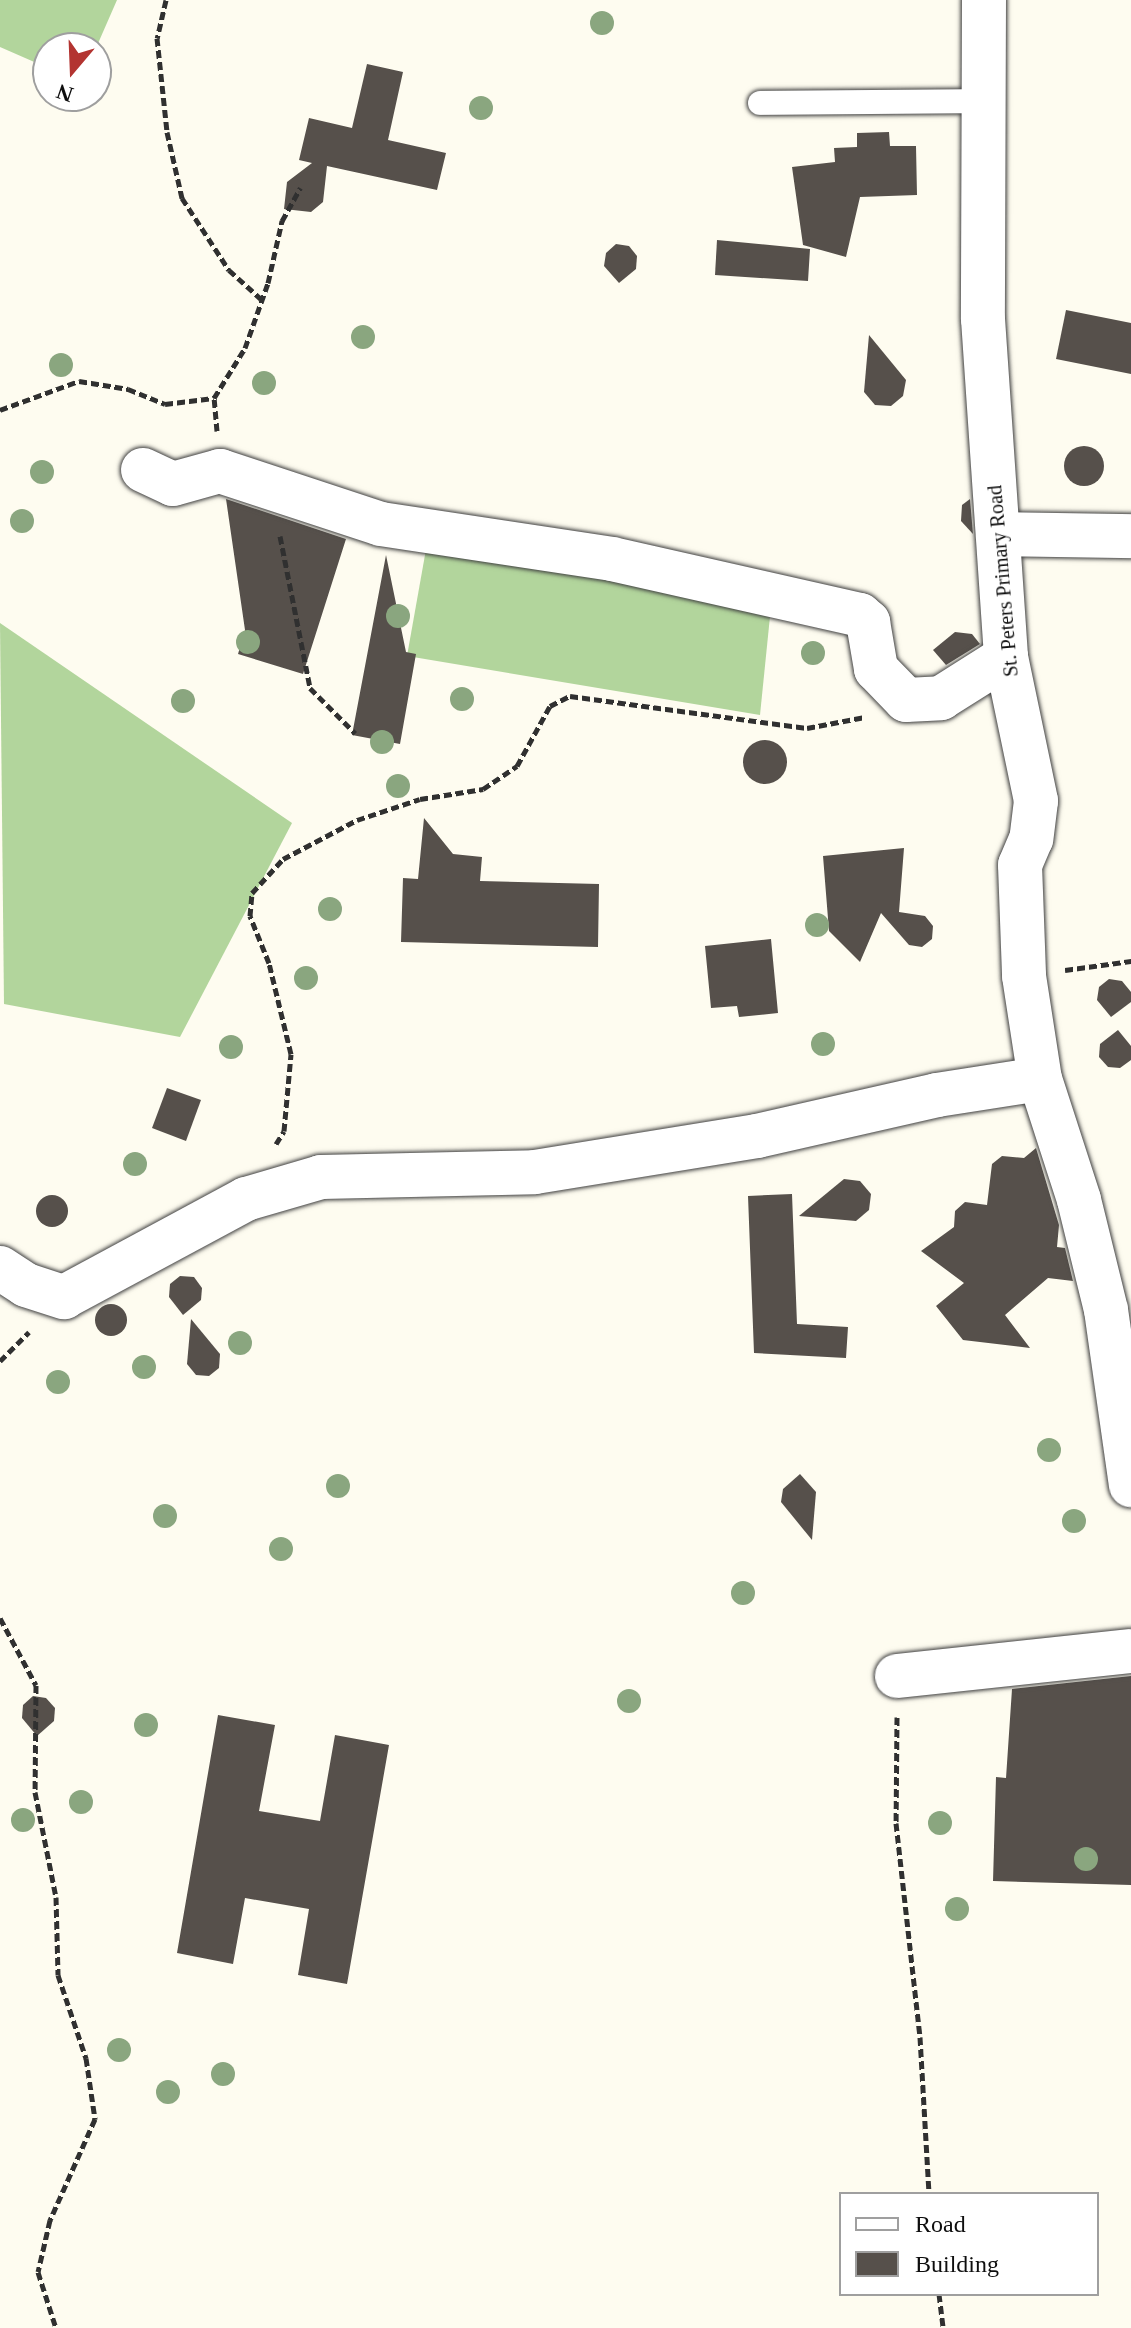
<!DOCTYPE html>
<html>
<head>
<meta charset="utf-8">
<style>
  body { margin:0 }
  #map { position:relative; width:1131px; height:2328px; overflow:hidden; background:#fefcf0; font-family:Georgia,serif }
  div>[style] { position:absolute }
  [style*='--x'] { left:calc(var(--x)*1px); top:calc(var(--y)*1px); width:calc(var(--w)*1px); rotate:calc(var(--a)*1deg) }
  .forest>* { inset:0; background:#b2d59c }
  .building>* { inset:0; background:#56504b }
  .round { border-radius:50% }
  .path>* { height:5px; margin-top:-2.5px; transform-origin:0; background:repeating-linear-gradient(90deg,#303030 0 8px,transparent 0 12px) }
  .roads { filter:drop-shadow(0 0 2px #414141) drop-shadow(0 0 2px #414141) }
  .lane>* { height:24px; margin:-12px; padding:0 12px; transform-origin:12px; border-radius:12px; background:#fff }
  .street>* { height:44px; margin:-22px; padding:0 22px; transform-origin:22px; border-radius:22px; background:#fff }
  .trees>* { width:24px; height:24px; margin:-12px; border-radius:50%; background:#8aa67f }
  span { translate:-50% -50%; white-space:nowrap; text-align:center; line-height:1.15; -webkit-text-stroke:8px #fff; paint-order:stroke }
  .street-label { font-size:20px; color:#0e0e0e }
  .legend { position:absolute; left:839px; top:2192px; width:260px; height:104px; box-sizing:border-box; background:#fff; border:2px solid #9f9f9f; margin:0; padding:10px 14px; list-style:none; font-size:24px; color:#0e0e0e }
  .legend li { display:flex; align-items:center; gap:16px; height:40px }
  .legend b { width:40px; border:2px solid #9f9f9f }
  .north { position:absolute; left:32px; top:32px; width:80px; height:80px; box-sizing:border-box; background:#fff; border:2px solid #9f9f9f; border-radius:50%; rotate:199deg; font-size:22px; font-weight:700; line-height:32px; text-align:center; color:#0e0e0e }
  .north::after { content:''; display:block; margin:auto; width:28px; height:36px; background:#b33431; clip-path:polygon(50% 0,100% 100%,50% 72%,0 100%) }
</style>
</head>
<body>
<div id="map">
  <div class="forest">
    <i style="clip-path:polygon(0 0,117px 0,96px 48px,48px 48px,48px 68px,0 47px)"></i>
    <i style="clip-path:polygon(433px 510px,774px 577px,760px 715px,407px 656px)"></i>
    <i style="clip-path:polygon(0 623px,292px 823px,180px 1037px,4px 1004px)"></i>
  </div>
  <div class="building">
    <i style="clip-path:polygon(367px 64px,403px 72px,388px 140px,446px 153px,437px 190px,327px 166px,323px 202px,311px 212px,284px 209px,287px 182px,312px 163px,299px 160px,309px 118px,352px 128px)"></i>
    <i style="clip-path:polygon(889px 132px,890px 146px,916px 146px,917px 195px,860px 197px,846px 257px,803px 245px,792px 167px,835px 162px,834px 148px,857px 147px,857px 133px)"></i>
    <i style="clip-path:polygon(717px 240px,810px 249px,808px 281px,715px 275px)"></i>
    <i style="clip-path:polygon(616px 244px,629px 246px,637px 256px,636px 269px,619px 283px,604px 266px,606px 253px)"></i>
    <i style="clip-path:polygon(1066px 310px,1131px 323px,1131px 374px,1056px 359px)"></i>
    <i style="clip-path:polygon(869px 335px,906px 380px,903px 396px,891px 406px,875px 405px,864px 392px)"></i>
    <i class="round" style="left:1064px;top:446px;width:40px;height:40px"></i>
    <i style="clip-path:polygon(226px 499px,346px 539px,303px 674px,238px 654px,245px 630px)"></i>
    <i style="clip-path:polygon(970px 499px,973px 534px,961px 521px,962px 505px)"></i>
    <i style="clip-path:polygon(386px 555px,406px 652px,416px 654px,400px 744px,352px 735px)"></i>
    <i style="clip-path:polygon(955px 632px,972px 634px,980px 644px,946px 665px,933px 650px)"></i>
    <i class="round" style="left:743px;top:740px;width:44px;height:44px"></i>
    <i style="clip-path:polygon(424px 818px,453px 854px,482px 857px,480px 881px,599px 884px,598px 947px,401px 942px,403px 878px,418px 879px)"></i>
    <i style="clip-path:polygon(904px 848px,899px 912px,925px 916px,933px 926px,932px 939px,922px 947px,909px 945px,881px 913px,860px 962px,829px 931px,823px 856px)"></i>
    <i style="clip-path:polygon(771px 939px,778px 1013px,739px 1017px,737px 1006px,711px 1008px,705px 946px)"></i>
    <i style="clip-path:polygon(1109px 979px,1122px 981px,1131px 992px,1131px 1002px,1111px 1017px,1097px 1000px,1099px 987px)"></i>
    <i style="clip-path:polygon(1118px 1030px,1131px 1046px,1131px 1060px,1120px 1068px,1108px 1067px,1099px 1057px,1100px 1044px)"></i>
    <i style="clip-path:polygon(167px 1088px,201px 1100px,186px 1141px,152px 1128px)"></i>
    <i style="clip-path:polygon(1036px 1148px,1059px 1225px,1057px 1247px,1065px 1248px,1073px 1281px,1048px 1278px,1005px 1315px,1030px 1348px,963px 1340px,936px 1306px,964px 1283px,921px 1251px,954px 1227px,955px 1211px,965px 1202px,987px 1205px,992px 1164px,1002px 1156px,1024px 1158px)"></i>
    <i style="clip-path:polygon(844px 1179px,860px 1181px,871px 1194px,869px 1210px,856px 1221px,799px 1216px)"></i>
    <i style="clip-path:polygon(792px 1194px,797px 1324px,848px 1327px,846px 1358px,754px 1353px,748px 1196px)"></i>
    <i class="round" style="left:36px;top:1195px;width:32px;height:32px"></i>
    <i style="clip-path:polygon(180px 1276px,194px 1277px,202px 1288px,201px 1300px,183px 1315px,169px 1297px,170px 1284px)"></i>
    <i class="round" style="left:95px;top:1304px;width:32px;height:32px"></i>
    <i style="clip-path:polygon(191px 1319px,220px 1354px,219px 1368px,209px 1376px,196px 1375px,187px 1364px)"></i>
    <i style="clip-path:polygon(800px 1474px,816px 1492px,812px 1540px,781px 1502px,783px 1489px)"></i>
    <i style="clip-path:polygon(1131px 1676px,1131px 1885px,993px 1881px,996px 1777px,1006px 1778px,1012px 1689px)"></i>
    <i style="clip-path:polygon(33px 1696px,46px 1698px,55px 1708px,54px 1721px,37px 1736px,22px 1718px,23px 1705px)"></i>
    <i style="clip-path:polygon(218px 1715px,275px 1725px,259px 1811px,320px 1821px,335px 1735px,389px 1745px,347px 1984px,298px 1975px,309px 1909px,245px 1898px,233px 1964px,177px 1953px)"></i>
  </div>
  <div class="path">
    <i style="--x:166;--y:0;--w:39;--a:103"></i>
    <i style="--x:157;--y:38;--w:95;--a:83.9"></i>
    <i style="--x:167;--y:132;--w:68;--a:77.2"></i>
    <i style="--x:182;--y:198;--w:86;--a:56.9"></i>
    <i style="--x:229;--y:270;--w:43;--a:42.2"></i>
    <i style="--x:0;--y:410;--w:84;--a:-20.2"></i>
    <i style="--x:79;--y:381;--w:50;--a:9.3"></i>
    <i style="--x:128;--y:389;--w:40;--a:22"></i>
    <i style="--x:165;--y:404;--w:49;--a:-7"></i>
    <i style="--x:217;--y:431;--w:33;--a:-95"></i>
    <i style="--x:214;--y:398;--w:59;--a:-58.2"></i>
    <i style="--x:245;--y:348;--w:69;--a:-70.5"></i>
    <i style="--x:268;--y:283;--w:64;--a:-77.3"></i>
    <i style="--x:282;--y:221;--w:38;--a:-61"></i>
    <i style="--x:280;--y:536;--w:155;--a:78.8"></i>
    <i style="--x:310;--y:688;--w:64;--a:45"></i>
    <i style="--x:1065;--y:970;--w:67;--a:-7.8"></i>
    <i style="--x:276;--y:1144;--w:15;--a:-58"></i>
    <i style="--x:284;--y:1131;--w:77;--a:-84.8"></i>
    <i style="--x:291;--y:1054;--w:94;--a:-103.6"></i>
    <i style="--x:269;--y:963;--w:51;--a:-112"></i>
    <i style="--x:250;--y:916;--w:23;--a:-85"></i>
    <i style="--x:252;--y:893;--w:46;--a:-47.6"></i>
    <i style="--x:283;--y:859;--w:84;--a:-27.8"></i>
    <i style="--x:357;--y:820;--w:66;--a:-18.4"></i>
    <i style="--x:420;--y:799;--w:64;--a:-9"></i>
    <i style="--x:483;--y:789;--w:41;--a:-34.1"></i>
    <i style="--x:517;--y:766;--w:68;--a:-61.2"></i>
    <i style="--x:550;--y:706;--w:22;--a:-27"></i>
    <i style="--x:570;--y:696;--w:239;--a:7.7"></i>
    <i style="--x:807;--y:728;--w:59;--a:-10.7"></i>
    <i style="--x:0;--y:1361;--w:41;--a:-45"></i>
    <i style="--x:0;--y:1618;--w:76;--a:61.8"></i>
    <i style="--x:36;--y:1685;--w:107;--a:90.5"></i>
    <i style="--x:35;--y:1792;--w:107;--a:78.7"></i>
    <i style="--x:56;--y:1897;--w:78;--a:88.5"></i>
    <i style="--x:58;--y:1975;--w:88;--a:71.4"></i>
    <i style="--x:86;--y:2058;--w:62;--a:81.6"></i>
    <i style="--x:95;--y:2119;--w:111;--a:114"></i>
    <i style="--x:50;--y:2220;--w:53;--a:103"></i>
    <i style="--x:38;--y:2272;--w:59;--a:72.2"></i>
    <i style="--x:897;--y:1717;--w:106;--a:90.5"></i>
    <i style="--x:896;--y:1823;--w:215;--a:83.6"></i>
    <i style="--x:920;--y:2037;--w:157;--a:86.7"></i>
    <i style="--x:939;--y:2294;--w:34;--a:83"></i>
  </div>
  <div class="roads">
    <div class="lane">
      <i style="--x:760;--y:103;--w:223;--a:-0.5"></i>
    </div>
    <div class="street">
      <i style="--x:984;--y:0;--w:319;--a:90.2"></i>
      <i style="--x:983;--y:319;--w:339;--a:86.1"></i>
      <i style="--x:1006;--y:657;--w:147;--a:78.2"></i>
      <i style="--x:1036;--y:801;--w:38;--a:97"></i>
      <i style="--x:1031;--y:839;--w:28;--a:113"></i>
      <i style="--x:1020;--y:865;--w:111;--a:87.9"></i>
      <i style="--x:1024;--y:976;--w:104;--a:81.2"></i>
      <i style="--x:1040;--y:1079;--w:127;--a:72.1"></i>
      <i style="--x:1079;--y:1200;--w:113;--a:76.2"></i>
      <i style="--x:1106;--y:1310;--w:177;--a:81.9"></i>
      <i style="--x:143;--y:470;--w:33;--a:25"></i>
      <i style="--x:173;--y:484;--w:49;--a:-15.5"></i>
      <i style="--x:220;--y:471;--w:169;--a:18.2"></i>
      <i style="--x:381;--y:524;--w:234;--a:8.6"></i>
      <i style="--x:612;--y:559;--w:254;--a:12.7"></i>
      <i style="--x:860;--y:615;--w:11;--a:41"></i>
      <i style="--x:868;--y:622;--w:48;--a:80.3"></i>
      <i style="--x:876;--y:669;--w:43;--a:45.9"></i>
      <i style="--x:906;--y:700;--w:35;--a:-3"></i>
      <i style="--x:941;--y:698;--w:77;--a:-32.2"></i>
      <i style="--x:998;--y:534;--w:133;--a:0.9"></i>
      <i style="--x:0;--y:1268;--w:31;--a:33"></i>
      <i style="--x:26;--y:1285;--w:40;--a:18"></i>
      <i style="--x:64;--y:1297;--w:207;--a:-28.3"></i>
      <i style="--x:246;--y:1199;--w:78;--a:-16.3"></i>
      <i style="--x:321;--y:1177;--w:214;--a:-1.3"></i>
      <i style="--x:535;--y:1172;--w:225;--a:-9.2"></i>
      <i style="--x:757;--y:1136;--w:185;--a:-12.8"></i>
      <i style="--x:937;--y:1095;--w:104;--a:-8.8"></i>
      <i style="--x:897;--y:1676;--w:235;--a:-6.1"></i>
    </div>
  </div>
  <div class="trees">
    <i style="left:602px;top:23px"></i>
    <i style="left:481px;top:108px"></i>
    <i style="left:363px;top:337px"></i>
    <i style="left:61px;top:365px"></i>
    <i style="left:264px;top:383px"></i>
    <i style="left:42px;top:472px"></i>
    <i style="left:22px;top:521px"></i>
    <i style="left:398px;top:616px"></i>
    <i style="left:248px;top:642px"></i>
    <i style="left:813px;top:653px"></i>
    <i style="left:462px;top:699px"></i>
    <i style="left:183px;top:701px"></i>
    <i style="left:382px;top:742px"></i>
    <i style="left:398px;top:786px"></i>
    <i style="left:330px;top:909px"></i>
    <i style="left:817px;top:925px"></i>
    <i style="left:306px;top:978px"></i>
    <i style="left:823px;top:1044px"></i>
    <i style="left:231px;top:1047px"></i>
    <i style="left:135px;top:1164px"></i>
    <i style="left:240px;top:1343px"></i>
    <i style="left:144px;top:1367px"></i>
    <i style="left:58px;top:1382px"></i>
    <i style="left:1049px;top:1450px"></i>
    <i style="left:338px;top:1486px"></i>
    <i style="left:165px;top:1516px"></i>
    <i style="left:1074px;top:1521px"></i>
    <i style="left:281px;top:1549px"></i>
    <i style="left:743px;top:1593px"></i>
    <i style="left:629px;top:1701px"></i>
    <i style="left:146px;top:1725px"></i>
    <i style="left:81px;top:1802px"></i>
    <i style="left:23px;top:1820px"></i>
    <i style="left:940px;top:1823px"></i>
    <i style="left:1086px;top:1859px"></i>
    <i style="left:957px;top:1909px"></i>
    <i style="left:119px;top:2050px"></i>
    <i style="left:223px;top:2074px"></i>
    <i style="left:168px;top:2092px"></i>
  </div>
  <div class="street-label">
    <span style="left:1003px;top:581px;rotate:-95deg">St. Peters Primary Road</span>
  </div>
  <ul class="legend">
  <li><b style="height:10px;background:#fff"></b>Road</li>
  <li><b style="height:22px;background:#56504b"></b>Building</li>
  </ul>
  <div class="north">N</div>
</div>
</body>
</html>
